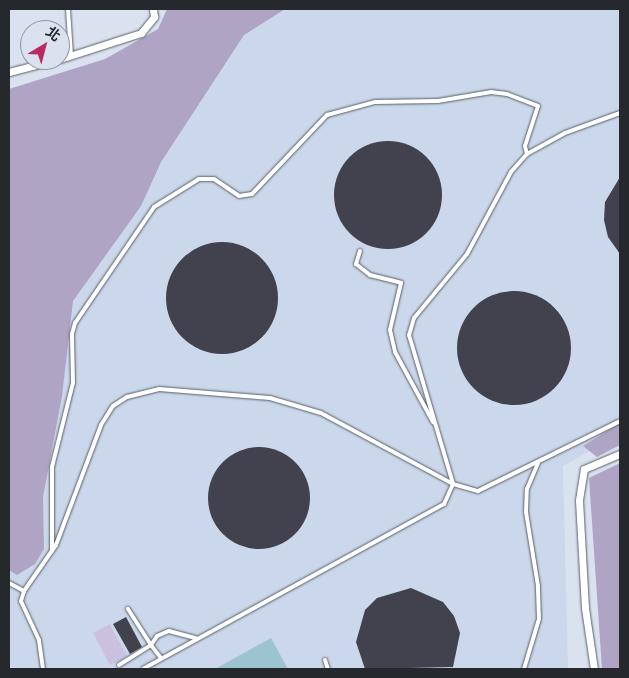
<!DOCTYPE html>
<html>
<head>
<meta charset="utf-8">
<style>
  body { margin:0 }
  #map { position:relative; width:629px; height:678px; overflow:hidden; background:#dae2ef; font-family:"DM Sans","Noto Sans TC",sans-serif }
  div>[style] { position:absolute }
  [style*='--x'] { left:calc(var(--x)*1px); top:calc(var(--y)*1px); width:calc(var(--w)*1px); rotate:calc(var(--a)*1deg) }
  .built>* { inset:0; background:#cbd7ea }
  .green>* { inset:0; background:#cbc1df }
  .forest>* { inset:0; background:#afa4c3 }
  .water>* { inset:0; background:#9cc4d0 }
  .building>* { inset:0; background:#41424e }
  .round { border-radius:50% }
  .roads { filter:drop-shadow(0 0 1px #585f6a) drop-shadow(0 0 1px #585f6a) }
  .lane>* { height:4px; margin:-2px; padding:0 2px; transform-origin:2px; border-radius:2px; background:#fff }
  .street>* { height:7px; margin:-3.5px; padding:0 3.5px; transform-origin:3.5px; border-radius:3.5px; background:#fff }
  span { translate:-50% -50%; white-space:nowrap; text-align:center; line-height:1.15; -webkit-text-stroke:5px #dae2ef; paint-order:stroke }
  .frame { position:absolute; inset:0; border:10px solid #25282d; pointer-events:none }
  .north { position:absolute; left:20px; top:20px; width:50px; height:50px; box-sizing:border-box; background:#dae2ef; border:1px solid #9298a1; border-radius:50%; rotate:37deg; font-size:14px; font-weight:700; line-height:20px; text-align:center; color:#25282d }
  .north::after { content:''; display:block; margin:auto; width:18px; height:22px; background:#b82b61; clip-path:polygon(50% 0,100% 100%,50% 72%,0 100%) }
</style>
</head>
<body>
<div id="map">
  <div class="built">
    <i style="clip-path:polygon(248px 9px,620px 9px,620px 434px,563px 466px,568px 669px,9px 669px,9px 572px,29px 537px,31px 298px)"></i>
  </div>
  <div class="green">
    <i style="clip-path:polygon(110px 624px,127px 656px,110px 665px,93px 633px)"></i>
  </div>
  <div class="forest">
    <i style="clip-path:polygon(167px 9px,285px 9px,244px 35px,161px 162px,141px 206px,73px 301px,62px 396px,43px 497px,44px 549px,35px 564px,17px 575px,9px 570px,9px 89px,105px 59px,158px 29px)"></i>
    <i style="clip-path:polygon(620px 423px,620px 445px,597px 457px,583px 446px)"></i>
    <i style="clip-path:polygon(620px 463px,620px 669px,602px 669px,589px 478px)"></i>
  </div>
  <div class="water">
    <i style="clip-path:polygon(271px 638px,288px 669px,215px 669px)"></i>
  </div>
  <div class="building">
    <i class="round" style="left:334px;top:141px;width:108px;height:108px"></i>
    <i style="clip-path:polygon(620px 177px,620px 254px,608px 237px,604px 220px,605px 202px)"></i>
    <i class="round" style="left:166px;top:242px;width:112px;height:112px"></i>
    <i class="round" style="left:457px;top:291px;width:114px;height:114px"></i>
    <i class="round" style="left:208px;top:447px;width:102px;height:102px"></i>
    <i style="clip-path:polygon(411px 588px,443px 602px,454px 616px,460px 633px,453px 667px,365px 669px,356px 642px,365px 610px,377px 598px)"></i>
    <i style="clip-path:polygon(126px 617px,142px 647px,130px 654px,113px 624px)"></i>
  </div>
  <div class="roads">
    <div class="lane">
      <i style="--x:68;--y:9;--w:47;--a:86.3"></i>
      <i style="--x:620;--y:113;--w:59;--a:160"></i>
      <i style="--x:565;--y:133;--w:43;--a:151.1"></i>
      <i style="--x:527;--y:154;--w:24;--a:132"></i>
      <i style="--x:511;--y:172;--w:93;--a:118.2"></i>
      <i style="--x:467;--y:254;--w:83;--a:129.6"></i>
      <i style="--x:414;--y:318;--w:18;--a:106"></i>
      <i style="--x:409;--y:335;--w:155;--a:73.5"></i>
      <i style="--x:453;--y:484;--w:26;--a:16"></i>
      <i style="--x:478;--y:491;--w:158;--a:-26.2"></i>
      <i style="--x:360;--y:251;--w:14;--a:107"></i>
      <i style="--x:356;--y:264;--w:18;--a:38"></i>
      <i style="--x:370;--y:275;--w:32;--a:14"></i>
      <i style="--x:401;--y:283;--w:48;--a:103.2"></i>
      <i style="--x:390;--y:330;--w:23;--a:77"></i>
      <i style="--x:395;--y:352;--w:80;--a:61.5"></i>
      <i style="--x:52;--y:551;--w:84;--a:-90"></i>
      <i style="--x:52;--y:467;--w:87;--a:-76"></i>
      <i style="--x:73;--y:383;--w:49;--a:-91.2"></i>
      <i style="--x:72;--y:334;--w:11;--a:-75"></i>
      <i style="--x:75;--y:323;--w:140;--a:-55.7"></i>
      <i style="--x:154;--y:207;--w:53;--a:-31.9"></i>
      <i style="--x:199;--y:179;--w:15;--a:0"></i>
      <i style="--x:214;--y:179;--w:30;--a:34"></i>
      <i style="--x:239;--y:196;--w:13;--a:-9"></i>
      <i style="--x:252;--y:194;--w:109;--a:-46.5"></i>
      <i style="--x:327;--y:115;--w:50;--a:-15.2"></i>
      <i style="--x:375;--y:102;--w:63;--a:-0.9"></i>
      <i style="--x:438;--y:101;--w:54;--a:-9.6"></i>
      <i style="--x:491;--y:92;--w:16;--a:7"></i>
      <i style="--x:507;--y:94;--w:33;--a:21"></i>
      <i style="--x:538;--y:106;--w:42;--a:108"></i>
      <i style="--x:525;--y:146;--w:8;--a:76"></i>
      <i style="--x:9;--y:583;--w:17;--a:28"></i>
      <i style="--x:161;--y:658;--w:16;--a:-128"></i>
      <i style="--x:151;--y:645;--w:11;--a:-56"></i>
      <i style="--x:157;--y:636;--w:13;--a:-23"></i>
      <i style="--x:169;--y:631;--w:28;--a:15"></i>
      <i style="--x:325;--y:660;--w:9;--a:72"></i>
      <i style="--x:119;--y:665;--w:38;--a:-32"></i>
      <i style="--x:151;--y:645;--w:43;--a:-122.6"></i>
      <i style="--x:43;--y:669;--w:29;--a:-98"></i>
      <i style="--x:39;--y:640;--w:43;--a:-114.8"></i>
      <i style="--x:21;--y:601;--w:10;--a:-73"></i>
      <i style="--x:24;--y:591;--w:56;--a:-55.2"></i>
      <i style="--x:56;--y:545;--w:128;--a:-69.4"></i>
      <i style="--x:101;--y:425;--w:22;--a:-58"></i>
      <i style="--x:113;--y:406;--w:17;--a:-33"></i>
      <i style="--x:127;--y:397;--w:33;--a:-14"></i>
      <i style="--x:159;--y:389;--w:111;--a:4.6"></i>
      <i style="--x:270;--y:398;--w:53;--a:16.4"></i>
      <i style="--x:321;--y:413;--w:150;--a:28.3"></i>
      <i style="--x:453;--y:484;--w:22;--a:114"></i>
      <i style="--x:444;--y:504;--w:343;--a:151.3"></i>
      <i style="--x:524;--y:669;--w:52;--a:-73.3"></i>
      <i style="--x:539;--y:619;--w:33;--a:-92"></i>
      <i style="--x:538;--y:586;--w:75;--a:-99.2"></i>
      <i style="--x:526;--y:512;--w:23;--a:-88"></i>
      <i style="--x:527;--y:489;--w:28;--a:-67"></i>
    </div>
    <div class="street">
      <i style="--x:60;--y:59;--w:85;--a:-17.8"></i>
      <i style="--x:141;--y:33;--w:21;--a:-51"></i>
      <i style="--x:154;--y:17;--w:8;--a:-97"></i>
      <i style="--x:9;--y:72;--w:48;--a:-14.6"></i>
      <i style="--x:594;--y:669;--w:62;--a:-98.4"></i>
      <i style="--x:585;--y:608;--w:108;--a:-93.2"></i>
      <i style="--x:579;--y:500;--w:31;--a:-81"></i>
      <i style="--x:584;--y:469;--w:39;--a:-23"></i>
    </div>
  </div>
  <div class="frame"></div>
  <div class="north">北</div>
</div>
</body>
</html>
